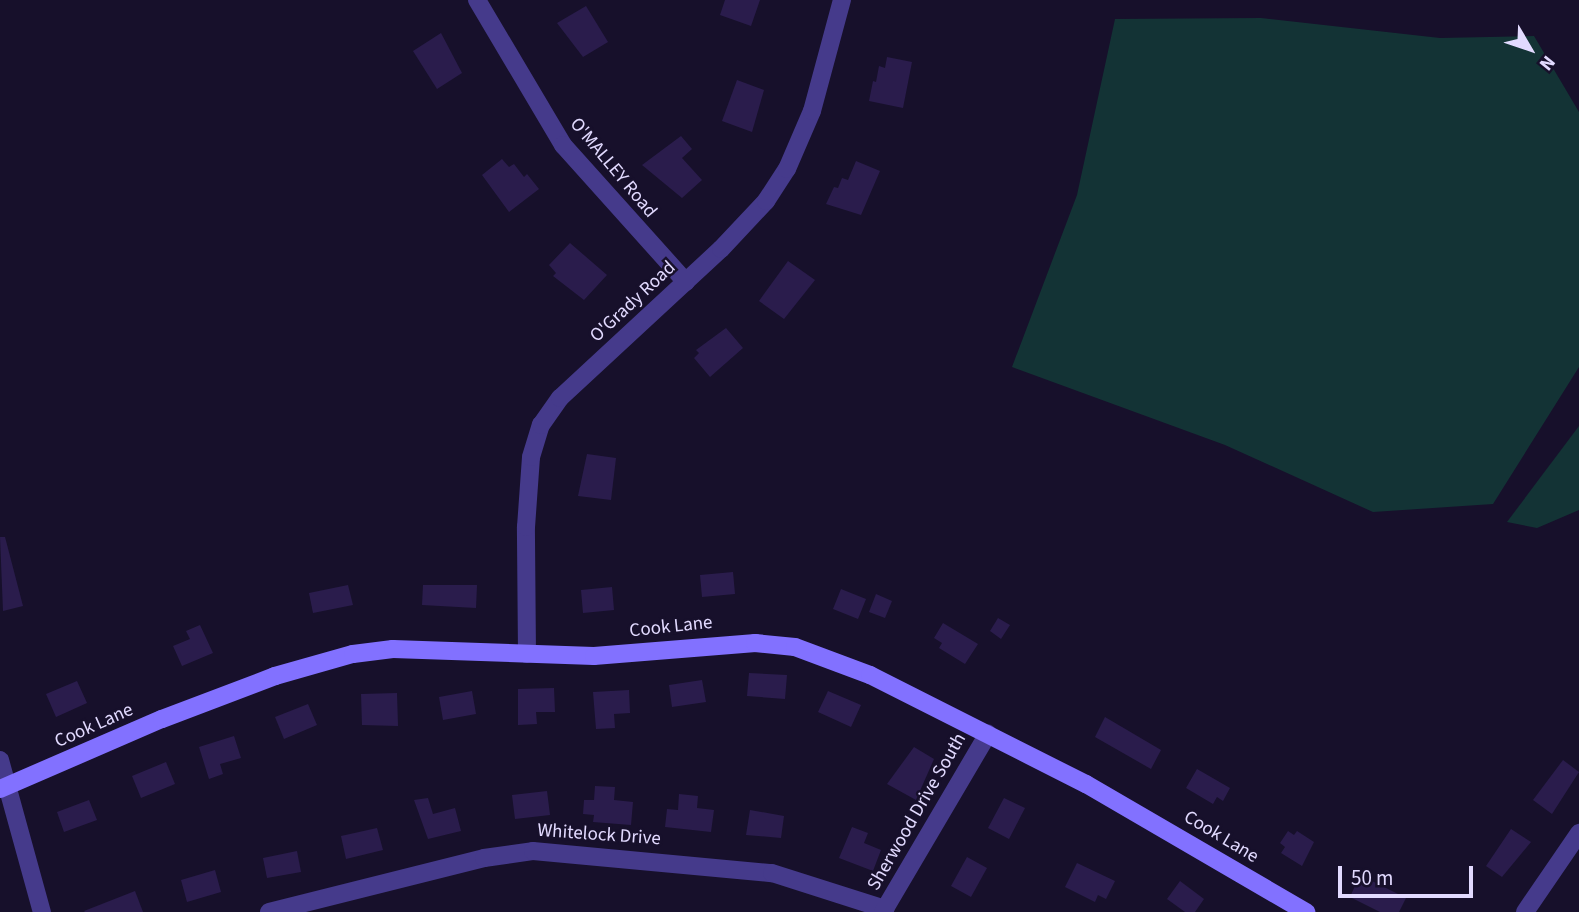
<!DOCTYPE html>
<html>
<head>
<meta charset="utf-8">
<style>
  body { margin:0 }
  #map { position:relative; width:1579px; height:912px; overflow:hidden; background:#17102b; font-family:"Source Sans 3",sans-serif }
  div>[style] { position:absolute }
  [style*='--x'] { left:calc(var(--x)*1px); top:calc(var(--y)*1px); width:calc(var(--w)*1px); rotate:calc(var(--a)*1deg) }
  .green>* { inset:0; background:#133335 }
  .building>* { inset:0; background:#2a1c4c }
  .street>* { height:18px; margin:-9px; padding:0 9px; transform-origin:9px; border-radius:9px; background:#453a8b }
  .secondary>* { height:18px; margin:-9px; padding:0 9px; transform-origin:9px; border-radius:9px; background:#8271ff }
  span { translate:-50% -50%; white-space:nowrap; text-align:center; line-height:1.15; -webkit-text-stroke:5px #17102b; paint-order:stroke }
  .street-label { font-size:19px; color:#e2daff }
  .north { position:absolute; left:1495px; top:14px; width:70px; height:70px; -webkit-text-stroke:5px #17102b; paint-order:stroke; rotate:129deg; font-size:19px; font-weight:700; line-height:28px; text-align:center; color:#e2daff }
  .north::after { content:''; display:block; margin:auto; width:24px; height:32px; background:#e2daff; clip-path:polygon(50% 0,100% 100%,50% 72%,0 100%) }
  .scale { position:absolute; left:1338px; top:866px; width:135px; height:32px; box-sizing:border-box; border:4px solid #e2daff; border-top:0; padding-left:9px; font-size:21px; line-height:24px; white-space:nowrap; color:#e2daff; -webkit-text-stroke:5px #17102b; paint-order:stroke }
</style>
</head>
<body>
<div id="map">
  <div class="green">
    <i style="clip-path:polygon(1261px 18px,1440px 38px,1534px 36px,1579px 112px,1579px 367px,1493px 504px,1373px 512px,1225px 445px,1012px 367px,1077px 195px,1115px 19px)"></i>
    <i style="clip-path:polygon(1579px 426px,1579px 510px,1537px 528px,1507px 522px)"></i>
  </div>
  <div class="building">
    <i style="clip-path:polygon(725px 0,760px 0,751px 26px,720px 15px)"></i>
    <i style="clip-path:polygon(586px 6px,608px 42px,583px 57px,557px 23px)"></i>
    <i style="clip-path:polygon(441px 33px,462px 73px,437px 89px,413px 51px)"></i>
    <i style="clip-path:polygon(887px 57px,912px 62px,903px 108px,869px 101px,873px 81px,876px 82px,879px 66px,885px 68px)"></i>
    <i style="clip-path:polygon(737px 80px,764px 90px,752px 132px,722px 121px)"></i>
    <i style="clip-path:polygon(681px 136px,692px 149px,682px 158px,702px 180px,682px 198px,642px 165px)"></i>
    <i style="clip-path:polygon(502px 159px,509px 167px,514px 164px,524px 177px,527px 174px,539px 189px,509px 212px,482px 175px)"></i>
    <i style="clip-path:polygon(856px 161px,880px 171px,861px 215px,826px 204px,834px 187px,838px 188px,842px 178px,848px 180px)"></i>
    <i style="clip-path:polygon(570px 243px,607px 275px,584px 300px,553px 276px,556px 273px,549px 265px)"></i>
    <i style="clip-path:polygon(788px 261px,815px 280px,784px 319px,759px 301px)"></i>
    <i style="clip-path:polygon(726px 328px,743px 348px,710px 377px,694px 358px,699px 353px,696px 350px)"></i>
    <i style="clip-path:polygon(587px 454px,616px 458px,611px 500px,578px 496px)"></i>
    <i style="clip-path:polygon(0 537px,5px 537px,23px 606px,3px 611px)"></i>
    <i style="clip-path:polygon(733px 572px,735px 594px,702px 597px,700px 575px)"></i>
    <i style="clip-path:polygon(348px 585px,353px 605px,313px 613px,309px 593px)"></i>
    <i style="clip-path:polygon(423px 585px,477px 585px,476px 608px,422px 605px)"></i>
    <i style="clip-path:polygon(612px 587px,614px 610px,583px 613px,581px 590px)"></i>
    <i style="clip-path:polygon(841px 589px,866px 599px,858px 619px,833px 609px)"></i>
    <i style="clip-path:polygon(876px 594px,892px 601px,885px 618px,869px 612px)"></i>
    <i style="clip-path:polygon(998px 618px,1010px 625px,1001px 639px,990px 631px)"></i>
    <i style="clip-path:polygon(943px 623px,978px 644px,965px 664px,939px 648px,942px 643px,934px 638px)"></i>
    <i style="clip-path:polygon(200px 625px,213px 653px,182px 666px,173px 646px,190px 639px,186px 631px)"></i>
    <i style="clip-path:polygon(749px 673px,787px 675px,785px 699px,747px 696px)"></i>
    <i style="clip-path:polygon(702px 680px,706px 702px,672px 707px,669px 685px)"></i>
    <i style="clip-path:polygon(77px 681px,87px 703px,56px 717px,46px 694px)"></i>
    <i style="clip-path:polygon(554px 688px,555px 712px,536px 712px,537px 724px,518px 725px,518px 689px)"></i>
    <i style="clip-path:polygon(629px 690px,630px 713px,614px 714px,615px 728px,596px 729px,593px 692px)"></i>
    <i style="clip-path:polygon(472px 691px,476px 714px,443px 720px,439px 697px)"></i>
    <i style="clip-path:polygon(828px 691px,861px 705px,851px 727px,818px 712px)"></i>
    <i style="clip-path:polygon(397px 693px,398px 726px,362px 725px,361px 694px)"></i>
    <i style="clip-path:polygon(308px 704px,317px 725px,284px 739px,275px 717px)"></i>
    <i style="clip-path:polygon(1105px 717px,1161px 750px,1151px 769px,1095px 737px)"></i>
    <i style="clip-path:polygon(234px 736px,241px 758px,220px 764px,223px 774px,209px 779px,199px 747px)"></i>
    <i style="clip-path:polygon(914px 747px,934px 759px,916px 800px,887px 784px)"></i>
    <i style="clip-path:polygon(1563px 760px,1579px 772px,1552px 814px,1533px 800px)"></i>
    <i style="clip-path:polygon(166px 762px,175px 784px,141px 798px,132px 776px)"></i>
    <i style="clip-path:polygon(1197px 769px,1230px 788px,1223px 801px,1217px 797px,1213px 804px,1186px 788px)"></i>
    <i style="clip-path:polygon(595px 786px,615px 787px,614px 800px,633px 802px,631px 825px,593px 822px,594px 815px,583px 814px,584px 800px,594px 800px)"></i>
    <i style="clip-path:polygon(547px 791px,550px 815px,515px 819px,512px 795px)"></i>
    <i style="clip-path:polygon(679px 794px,698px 796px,697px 808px,714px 810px,711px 832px,665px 827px,667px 809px,678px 810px)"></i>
    <i style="clip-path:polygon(428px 798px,433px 814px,455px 808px,461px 831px,428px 839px,414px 800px)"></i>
    <i style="clip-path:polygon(1004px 798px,1025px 808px,1009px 839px,988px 828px)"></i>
    <i style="clip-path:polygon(89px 800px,97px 820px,64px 832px,57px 812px)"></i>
    <i style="clip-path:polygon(750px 810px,784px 816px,781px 838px,746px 835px)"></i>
    <i style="clip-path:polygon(852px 827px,868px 833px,864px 843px,881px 850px,873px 871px,839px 858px)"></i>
    <i style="clip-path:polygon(377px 828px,383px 850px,346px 859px,341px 836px)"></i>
    <i style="clip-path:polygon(1511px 829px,1531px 842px,1502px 877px,1486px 866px)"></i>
    <i style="clip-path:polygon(1288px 831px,1294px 835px,1297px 831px,1314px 842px,1302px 866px,1281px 853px,1285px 847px,1280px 843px)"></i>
    <i style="clip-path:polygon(297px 851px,301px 872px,267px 878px,263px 858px)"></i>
    <i style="clip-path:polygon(967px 857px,987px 868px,971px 897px,951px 886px)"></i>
    <i style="clip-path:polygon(1077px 863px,1115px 881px,1106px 899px,1098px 895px,1095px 902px,1065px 887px)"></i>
    <i style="clip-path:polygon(215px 870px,221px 892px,187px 902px,181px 880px)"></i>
    <i style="clip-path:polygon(1360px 875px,1406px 898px,1399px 912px,1380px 912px,1350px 897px)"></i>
    <i style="clip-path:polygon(1180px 881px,1204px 899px,1195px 912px,1185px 912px,1167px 899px)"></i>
    <i style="clip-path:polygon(135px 891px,143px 912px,85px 912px,84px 911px)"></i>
  </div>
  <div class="street">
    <i style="--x:477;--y:0;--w:169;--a:59.3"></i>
    <i style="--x:563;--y:145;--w:184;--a:48.1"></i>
    <i style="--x:527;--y:654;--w:127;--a:-90.5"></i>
    <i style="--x:526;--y:527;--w:70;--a:-85.9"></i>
    <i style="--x:531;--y:457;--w:34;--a:-73"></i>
    <i style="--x:541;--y:425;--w:33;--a:-55"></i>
    <i style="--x:560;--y:398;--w:219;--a:-42.8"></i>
    <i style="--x:721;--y:249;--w:66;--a:-46.8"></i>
    <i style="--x:766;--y:201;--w:38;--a:-57"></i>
    <i style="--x:787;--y:169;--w:63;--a:-66.7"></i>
    <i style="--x:812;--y:111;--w:115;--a:-74.9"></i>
    <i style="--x:0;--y:760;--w:158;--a:74.6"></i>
    <i style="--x:269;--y:912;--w:222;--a:-14.1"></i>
    <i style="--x:484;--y:858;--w:49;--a:-8.1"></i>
    <i style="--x:533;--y:851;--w:240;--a:5.3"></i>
    <i style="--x:772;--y:873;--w:119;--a:17.7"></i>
    <i style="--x:883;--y:912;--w:207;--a:-59.5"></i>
    <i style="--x:1525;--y:912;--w:96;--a:-55.6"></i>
  </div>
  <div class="secondary">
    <i style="--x:0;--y:789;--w:176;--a:-23.4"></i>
    <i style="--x:162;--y:719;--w:121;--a:-20.8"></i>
    <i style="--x:275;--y:676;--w:81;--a:-15.8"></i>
    <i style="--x:353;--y:654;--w:40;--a:-7.1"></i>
    <i style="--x:393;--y:649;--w:201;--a:2"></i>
    <i style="--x:594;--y:656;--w:162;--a:-4.6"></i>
    <i style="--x:755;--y:643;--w:40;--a:5.7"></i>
    <i style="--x:795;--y:647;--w:80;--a:20.5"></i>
    <i style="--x:870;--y:675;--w:242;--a:26.8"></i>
    <i style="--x:1086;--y:784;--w:255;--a:30.2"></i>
  </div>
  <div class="street-label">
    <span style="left:613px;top:168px;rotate:50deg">O'MALLEY Road</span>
    <span style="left:633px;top:302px;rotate:-43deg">O'Grady Road</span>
    <span style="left:671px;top:627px;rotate:-6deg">Cook Lane</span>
    <span style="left:94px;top:726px;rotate:-24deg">Cook Lane</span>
    <span style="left:917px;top:812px;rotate:-60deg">Sherwood Drive South</span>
    <span style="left:599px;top:835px;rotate:4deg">Whitelock Drive</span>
    <span style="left:1221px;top:837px;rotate:31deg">Cook Lane</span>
  </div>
  <div class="north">N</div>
  <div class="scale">50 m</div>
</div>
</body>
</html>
